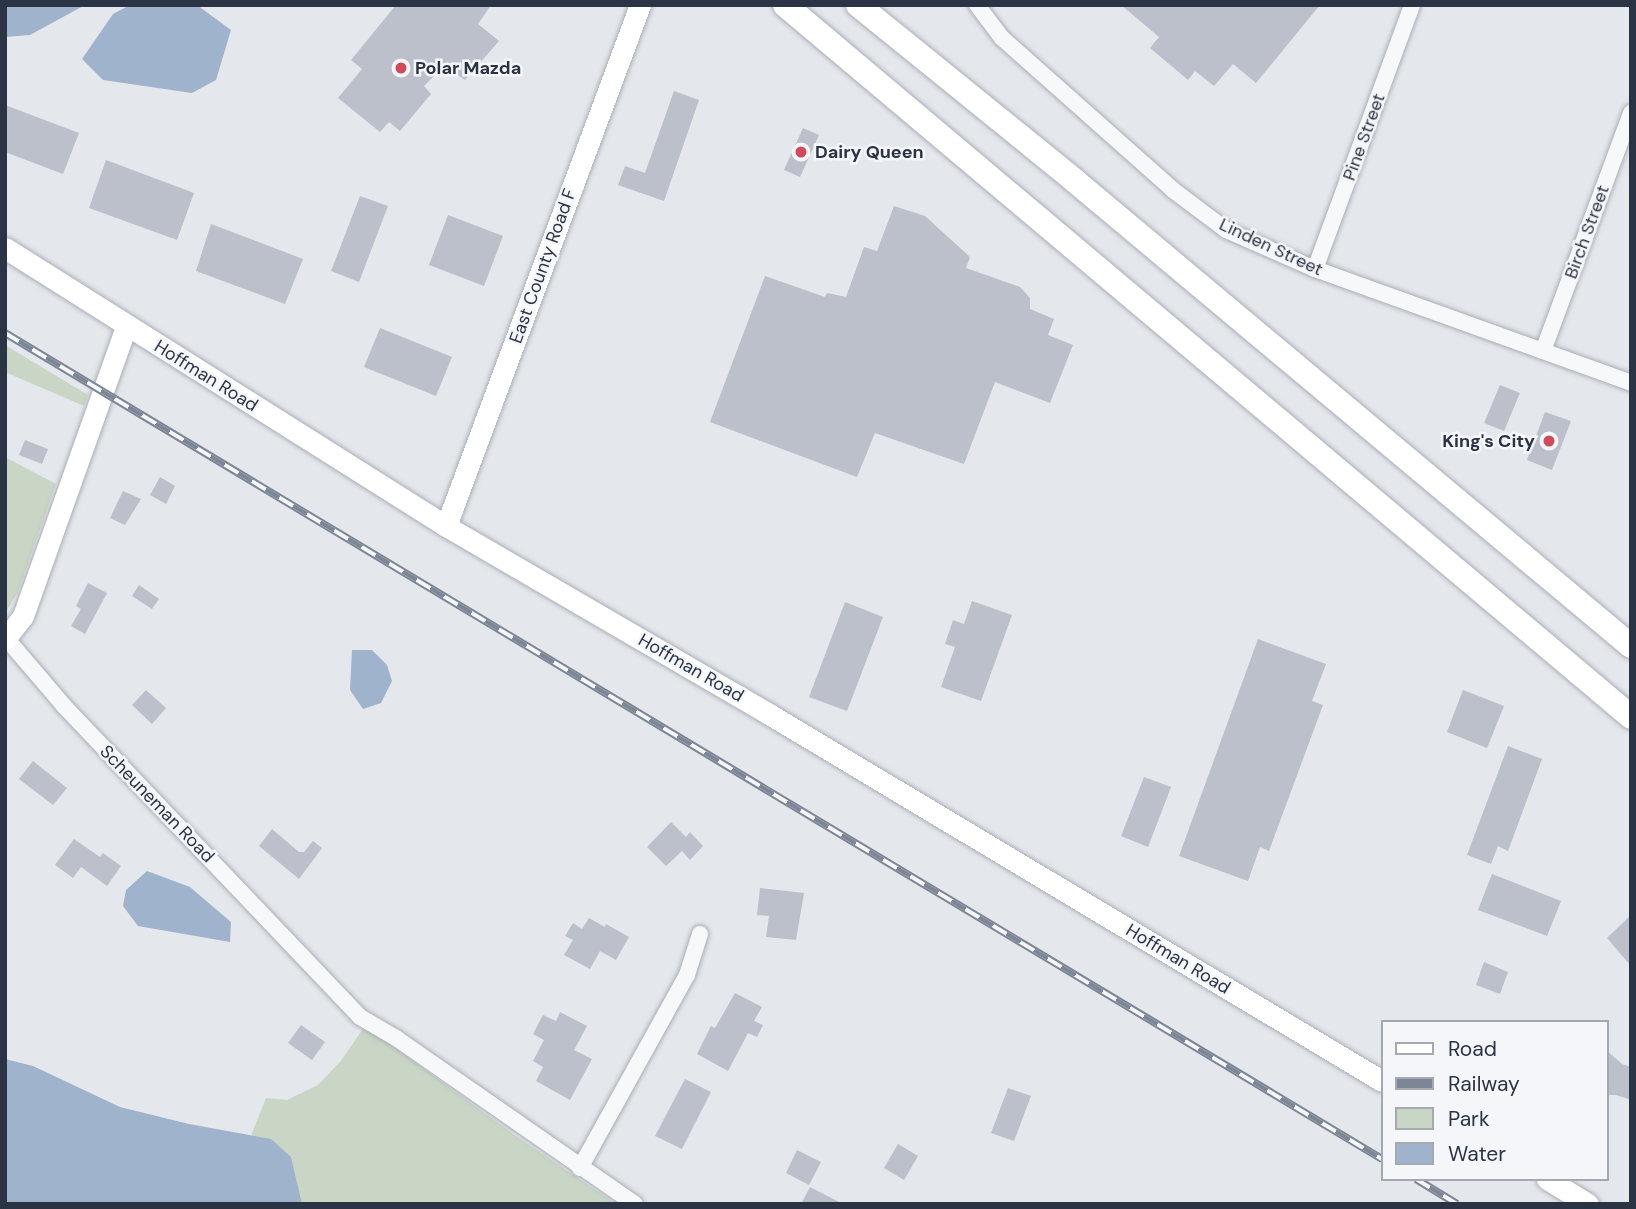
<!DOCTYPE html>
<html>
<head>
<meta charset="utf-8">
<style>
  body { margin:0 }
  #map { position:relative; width:1636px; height:1209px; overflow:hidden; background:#e4e7ec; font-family:"DM Sans",sans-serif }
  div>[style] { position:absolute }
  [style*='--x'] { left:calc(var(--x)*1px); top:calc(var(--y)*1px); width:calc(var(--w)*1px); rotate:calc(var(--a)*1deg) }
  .green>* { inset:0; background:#c9d6c5 }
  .water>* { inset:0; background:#9fb4cc }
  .building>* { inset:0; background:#bbc0ca }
  .roads { filter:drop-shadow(0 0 2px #a9aeb7) drop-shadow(0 0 2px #a9aeb7) }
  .street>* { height:16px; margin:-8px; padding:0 8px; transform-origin:8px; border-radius:8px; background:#f7f8fa }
  .secondary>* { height:21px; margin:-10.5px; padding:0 10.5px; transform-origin:10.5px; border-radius:10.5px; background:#fff }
  .primary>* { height:24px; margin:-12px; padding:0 12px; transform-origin:12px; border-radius:12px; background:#fff }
  .rail>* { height:8px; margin-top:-4px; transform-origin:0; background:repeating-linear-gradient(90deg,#f4f6f9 0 16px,#7d8696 0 32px); box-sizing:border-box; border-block:2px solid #7d8696 }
  .dots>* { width:19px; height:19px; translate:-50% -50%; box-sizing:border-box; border:4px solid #f4f6f9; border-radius:50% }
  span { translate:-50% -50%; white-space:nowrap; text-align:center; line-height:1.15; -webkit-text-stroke:5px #f4f6f9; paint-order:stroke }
  .poi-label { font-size:18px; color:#2b3445; font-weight:700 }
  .left { translate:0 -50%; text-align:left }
  .right { translate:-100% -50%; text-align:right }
  .street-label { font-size:18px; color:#2b3445 }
  .frame { position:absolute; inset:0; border:7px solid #2b3445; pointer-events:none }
  .legend { position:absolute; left:1381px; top:1020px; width:228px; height:161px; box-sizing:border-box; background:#f4f6f9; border:2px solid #a4a8b1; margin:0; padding:9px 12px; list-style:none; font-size:21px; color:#2b3445 }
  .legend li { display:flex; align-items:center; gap:14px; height:35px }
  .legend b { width:35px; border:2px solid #a4a8b1 }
</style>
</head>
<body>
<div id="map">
  <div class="green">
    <i style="clip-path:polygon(5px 345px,88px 395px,84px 406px,5px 372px)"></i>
    <i style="clip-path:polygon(5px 457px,56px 484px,18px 592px,5px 613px)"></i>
    <i style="clip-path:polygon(365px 1026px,513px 1134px,616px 1204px,260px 1204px,252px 1133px,266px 1098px,287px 1100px,318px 1085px,340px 1062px)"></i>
  </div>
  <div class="water">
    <i style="clip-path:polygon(5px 5px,85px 5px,30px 35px,5px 37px)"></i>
    <i style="clip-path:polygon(130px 5px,197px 5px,231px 30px,216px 80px,192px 93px,103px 80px,82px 59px,113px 14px)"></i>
    <i style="clip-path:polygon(352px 650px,372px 650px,387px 665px,392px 681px,381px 703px,363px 709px,350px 690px)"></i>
    <i style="clip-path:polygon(147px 871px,190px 887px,231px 922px,230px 942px,138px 926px,123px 906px,126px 890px)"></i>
    <i style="clip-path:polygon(5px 1059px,33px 1066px,120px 1107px,189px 1124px,271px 1139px,291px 1157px,302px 1204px,5px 1204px)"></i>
  </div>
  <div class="building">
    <i style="clip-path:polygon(396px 5px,491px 5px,478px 24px,499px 41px,465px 80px,444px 66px,424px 86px,431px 94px,400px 131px,389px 122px,380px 132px,338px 98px,362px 69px,351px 60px)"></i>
    <i style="clip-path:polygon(1121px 5px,1320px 5px,1256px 83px,1233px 64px,1214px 86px,1195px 71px,1188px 80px,1150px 48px,1159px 37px)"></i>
    <i style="clip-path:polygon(674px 91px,699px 100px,664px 201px,618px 185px,625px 166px,645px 173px)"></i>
    <i style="clip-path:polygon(5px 105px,79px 133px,63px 174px,5px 152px)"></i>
    <i style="clip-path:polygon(803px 128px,819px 135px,800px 177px,784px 170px)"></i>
    <i style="clip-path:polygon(106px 160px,194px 193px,177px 240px,89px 208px)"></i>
    <i style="clip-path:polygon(360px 196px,388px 206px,359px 282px,331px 271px)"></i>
    <i style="clip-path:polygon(894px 206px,925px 216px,970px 257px,966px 268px,1020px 287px,1030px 298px,1030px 309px,1054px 319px,1048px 335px,1073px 345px,1050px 403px,995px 382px,964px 464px,875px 433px,857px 477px,710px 422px,765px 276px,825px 297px,827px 293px,846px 297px,864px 247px,877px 251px)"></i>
    <i style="clip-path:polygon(448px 215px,503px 236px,484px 286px,429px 265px)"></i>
    <i style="clip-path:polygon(211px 224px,303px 259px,285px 304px,196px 271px)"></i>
    <i style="clip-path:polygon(380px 328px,452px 357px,436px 396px,364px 367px)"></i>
    <i style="clip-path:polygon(1500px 385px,1520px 393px,1504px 431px,1484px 423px)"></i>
    <i style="clip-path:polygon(1545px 412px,1571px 421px,1552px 470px,1527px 460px)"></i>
    <i style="clip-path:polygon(25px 440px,48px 449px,42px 464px,19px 455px)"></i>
    <i style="clip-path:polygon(160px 477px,175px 486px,166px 504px,150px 495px)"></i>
    <i style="clip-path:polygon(123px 491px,141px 499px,125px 525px,110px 518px)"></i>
    <i style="clip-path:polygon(88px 583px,107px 593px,85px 634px,71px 626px,81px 609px,76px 606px)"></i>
    <i style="clip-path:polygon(139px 585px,159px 599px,152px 609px,132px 596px)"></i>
    <i style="clip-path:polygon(972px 601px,1012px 615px,981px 701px,941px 687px,955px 647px,945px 644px,953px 620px,964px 624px)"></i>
    <i style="clip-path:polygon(845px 602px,883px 617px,847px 711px,809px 697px)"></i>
    <i style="clip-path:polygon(1258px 639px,1326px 664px,1312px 701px,1323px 705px,1269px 851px,1260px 847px,1248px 881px,1179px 856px)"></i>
    <i style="clip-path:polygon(146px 690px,166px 708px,152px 724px,132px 705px)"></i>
    <i style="clip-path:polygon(1463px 690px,1504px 706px,1487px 748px,1447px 732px)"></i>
    <i style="clip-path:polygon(1508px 746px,1542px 759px,1508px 851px,1498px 846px,1491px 864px,1467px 855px)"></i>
    <i style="clip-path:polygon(33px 761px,67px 788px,53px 805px,19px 779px)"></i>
    <i style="clip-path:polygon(1144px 777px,1171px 787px,1148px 847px,1121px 836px)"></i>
    <i style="clip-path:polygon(671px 822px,686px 837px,690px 832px,703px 846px,690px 860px,682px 851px,666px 866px,647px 847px)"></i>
    <i style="clip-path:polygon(272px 829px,299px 852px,304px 852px,313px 841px,322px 848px,299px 879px,259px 846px)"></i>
    <i style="clip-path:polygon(74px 839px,100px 857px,103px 853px,121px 866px,107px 886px,81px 867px,73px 878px,55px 865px)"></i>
    <i style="clip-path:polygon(1492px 874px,1561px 901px,1547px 936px,1478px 910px)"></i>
    <i style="clip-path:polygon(760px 888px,804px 893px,796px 940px,766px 937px,769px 916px,757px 915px)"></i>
    <i style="clip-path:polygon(1631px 915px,1631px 966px,1607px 938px)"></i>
    <i style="clip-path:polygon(589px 918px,605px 927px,606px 924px,629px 937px,616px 960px,600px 951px,590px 969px,564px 955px,573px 940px,565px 936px,573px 923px,582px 929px)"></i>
    <i style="clip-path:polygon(1484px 962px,1508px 972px,1500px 994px,1476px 985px)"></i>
    <i style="clip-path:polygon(735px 993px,762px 1007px,754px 1021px,763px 1025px,757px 1037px,748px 1033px,728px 1071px,697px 1054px,711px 1026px,715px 1028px)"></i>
    <i style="clip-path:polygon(560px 1012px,587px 1026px,574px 1050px,592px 1059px,570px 1100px,536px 1081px,543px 1067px,533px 1061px,544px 1040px,533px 1034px,543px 1015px,556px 1021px)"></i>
    <i style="clip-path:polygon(301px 1025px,325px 1042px,312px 1060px,288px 1043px)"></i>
    <i style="clip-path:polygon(1606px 1050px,1622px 1064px,1631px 1067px,1631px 1100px,1616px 1095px,1606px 1095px)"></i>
    <i style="clip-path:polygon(685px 1079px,711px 1092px,682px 1149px,655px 1136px)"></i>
    <i style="clip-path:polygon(1008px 1088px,1031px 1096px,1014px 1141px,991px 1133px)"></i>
    <i style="clip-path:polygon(898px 1144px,918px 1156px,904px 1180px,884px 1168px)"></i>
    <i style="clip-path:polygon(797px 1150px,821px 1162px,809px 1185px,786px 1173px)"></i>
    <i style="clip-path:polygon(810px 1187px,843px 1204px,801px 1204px)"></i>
  </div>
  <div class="roads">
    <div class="street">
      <i style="--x:977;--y:5;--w:41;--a:52.9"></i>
      <i style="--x:1002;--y:38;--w:229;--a:41.6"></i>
      <i style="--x:1173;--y:190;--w:66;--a:37"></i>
      <i style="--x:1226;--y:230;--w:97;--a:23.7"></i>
      <i style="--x:1315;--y:269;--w:336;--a:19.8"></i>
      <i style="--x:1315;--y:269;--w:281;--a:-69.8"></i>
      <i style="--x:1543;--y:351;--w:254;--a:-69.7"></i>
      <i style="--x:6;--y:638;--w:89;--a:49.5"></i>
      <i style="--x:64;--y:706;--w:429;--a:46.4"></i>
      <i style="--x:360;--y:1017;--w:42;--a:30.3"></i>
      <i style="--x:396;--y:1038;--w:291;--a:34.8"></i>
      <i style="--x:580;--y:1168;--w:221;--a:-61"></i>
      <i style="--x:687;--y:975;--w:43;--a:-72.4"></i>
    </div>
    <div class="secondary">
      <i style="--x:5;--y:248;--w:521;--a:32.23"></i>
      <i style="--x:446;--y:526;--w:374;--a:30.2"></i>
      <i style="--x:769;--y:714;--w:714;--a:30.91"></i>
      <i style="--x:446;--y:526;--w:556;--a:-69.58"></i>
      <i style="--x:5;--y:639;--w:29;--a:-52"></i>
      <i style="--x:23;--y:616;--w:308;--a:-70.4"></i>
      <i style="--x:1547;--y:1179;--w:48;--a:31.4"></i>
    </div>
    <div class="primary">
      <i style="--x:785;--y:5;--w:1106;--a:40.08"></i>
      <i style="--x:858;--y:5;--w:279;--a:39"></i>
      <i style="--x:1075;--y:181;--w:725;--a:39.91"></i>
    </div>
  </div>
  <div class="rail">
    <i style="--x:5;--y:333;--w:1606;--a:30.96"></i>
    <i style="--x:1416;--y:1179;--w:48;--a:31.4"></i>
  </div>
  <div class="dots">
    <i style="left:401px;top:68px;background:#d1495b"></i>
    <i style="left:801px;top:152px;background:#d1495b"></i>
    <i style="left:1549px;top:441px;background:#d1495b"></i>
  </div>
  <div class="poi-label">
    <span class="left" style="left:415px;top:68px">Polar Mazda</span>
    <span class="left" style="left:815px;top:152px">Dairy Queen</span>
    <span class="right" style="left:1535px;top:441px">King's City</span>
  </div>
  <div class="street-label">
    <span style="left:1364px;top:137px;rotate:-70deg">Pine Street</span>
    <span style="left:1587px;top:232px;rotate:-70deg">Birch Street</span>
    <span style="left:1271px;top:247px;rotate:25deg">Linden Street</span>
    <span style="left:543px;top:266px;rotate:-70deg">East County Road F</span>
    <span style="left:206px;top:376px;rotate:32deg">Hoffman Road</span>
    <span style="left:691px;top:668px;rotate:30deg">Hoffman Road</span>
    <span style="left:157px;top:804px;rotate:46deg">Scheuneman Road</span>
    <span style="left:1178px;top:959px;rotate:31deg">Hoffman Road</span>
  </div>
  <div class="frame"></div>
  <ul class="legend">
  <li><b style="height:9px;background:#fff"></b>Road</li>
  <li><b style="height:9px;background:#7d8696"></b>Railway</li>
  <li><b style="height:19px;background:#c9d6c5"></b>Park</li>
  <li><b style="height:19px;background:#9fb4cc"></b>Water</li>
  </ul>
</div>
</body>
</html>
